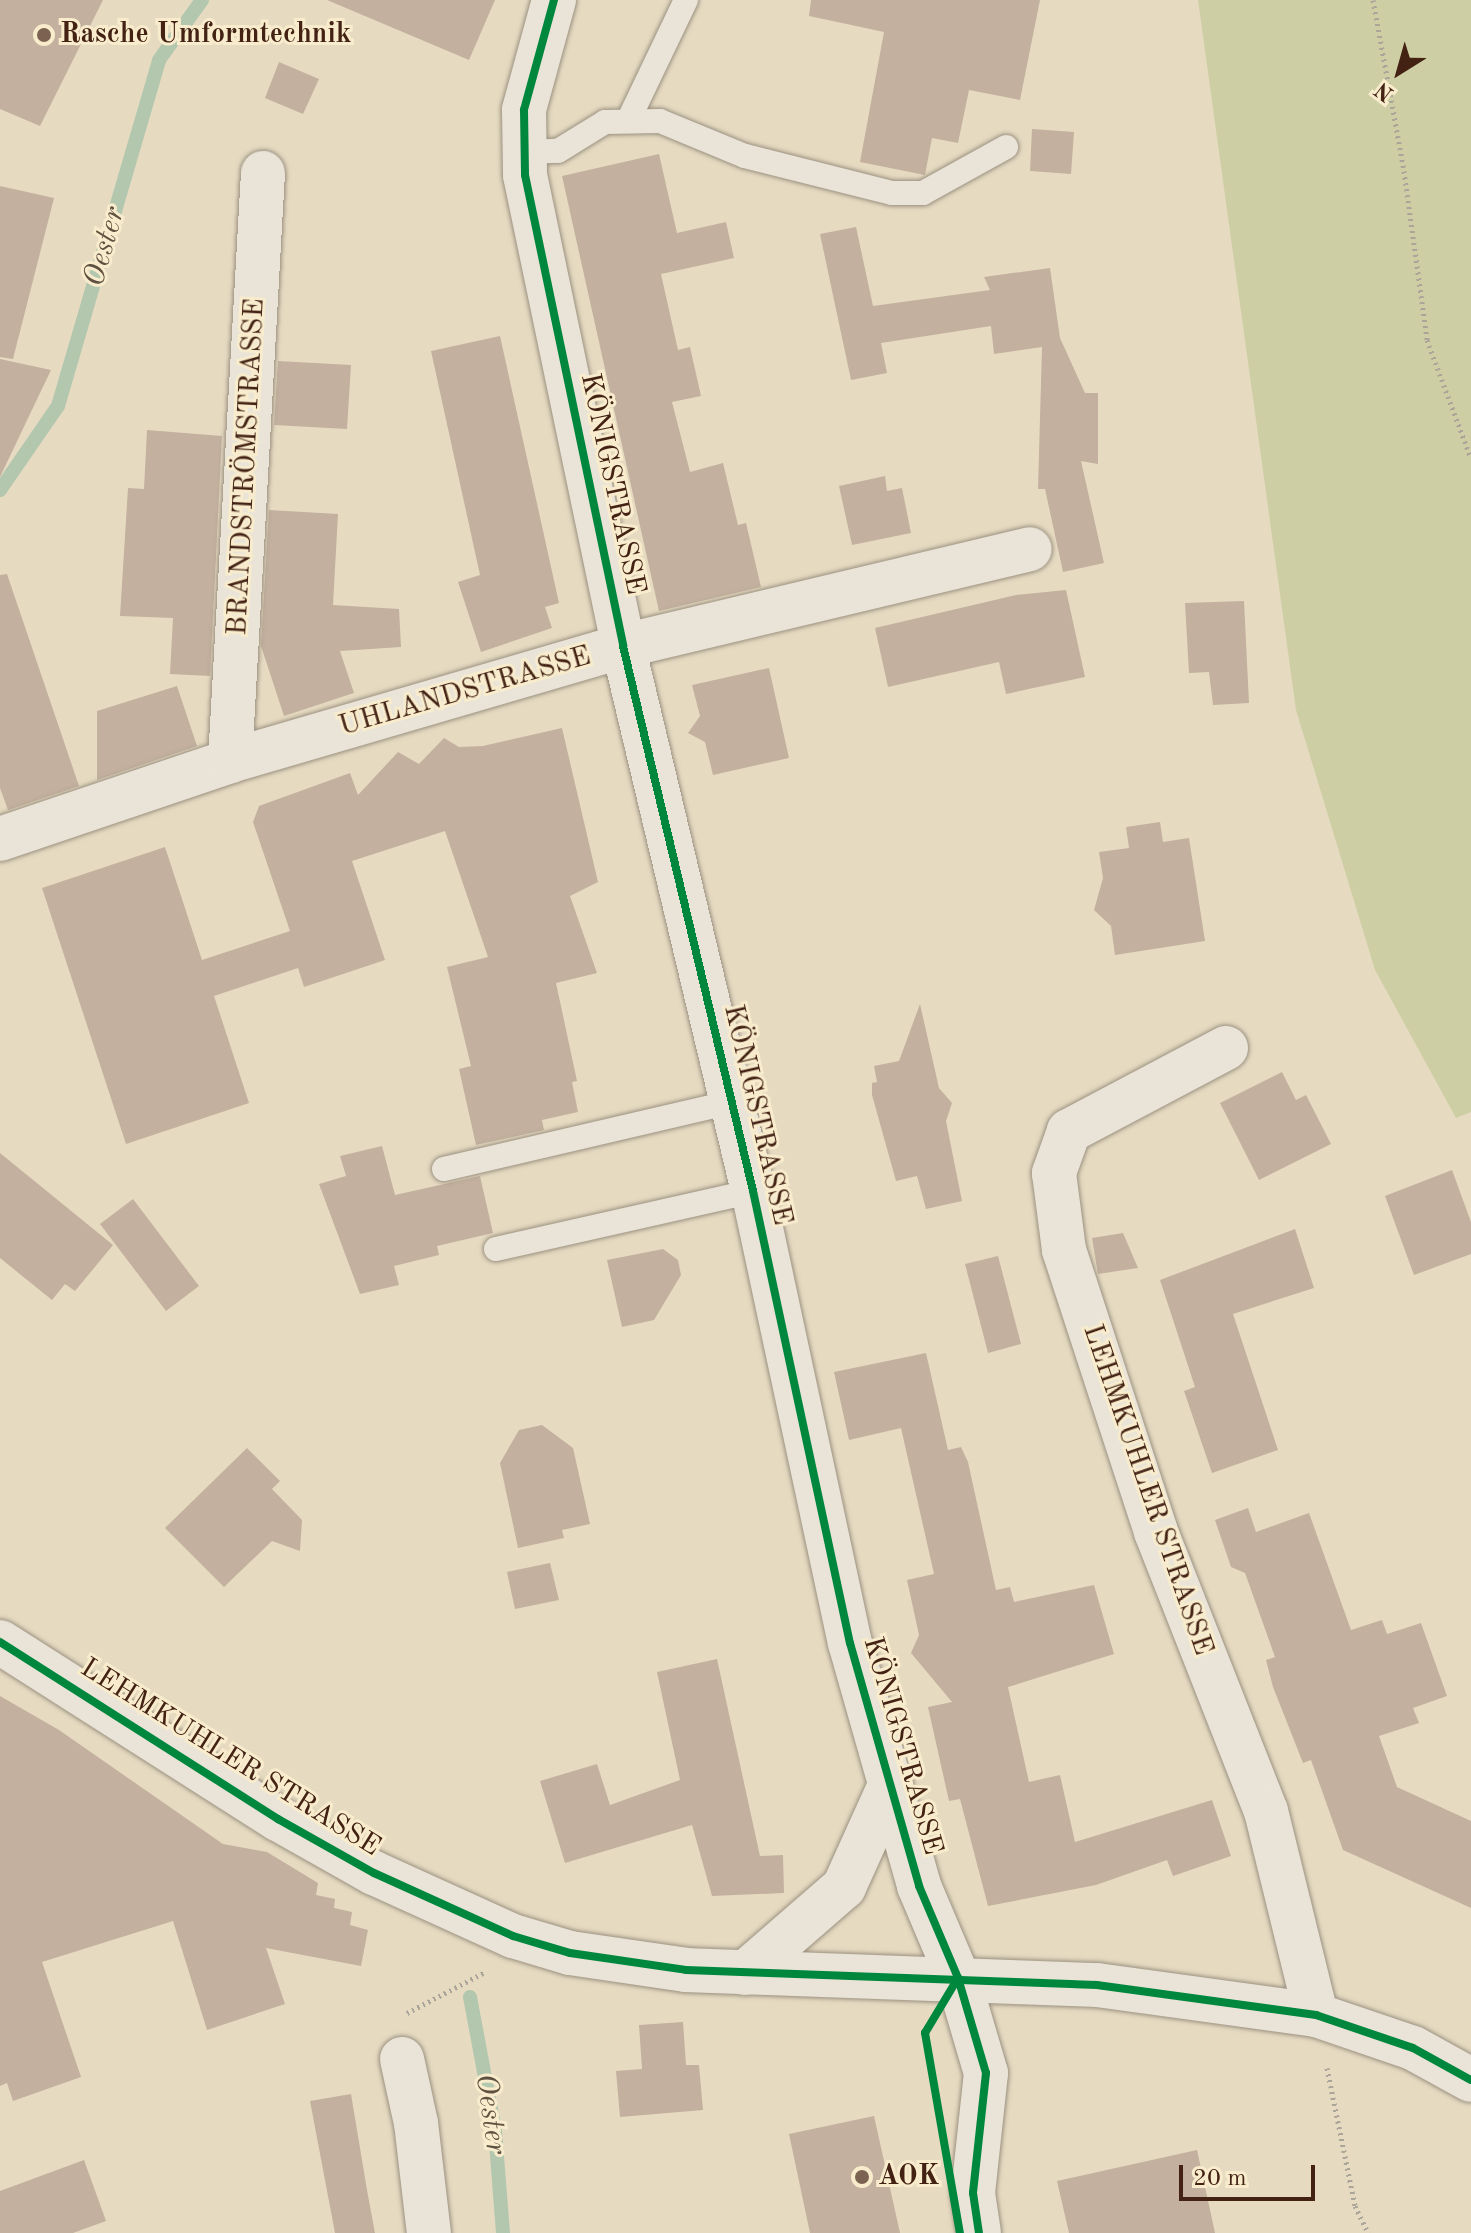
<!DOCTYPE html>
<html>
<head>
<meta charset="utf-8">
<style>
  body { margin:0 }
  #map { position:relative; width:1471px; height:2233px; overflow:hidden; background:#e6dbc1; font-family:"Old Standard TT",serif }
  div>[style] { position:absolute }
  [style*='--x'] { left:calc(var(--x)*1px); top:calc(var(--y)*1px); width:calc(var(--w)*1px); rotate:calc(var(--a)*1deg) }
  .green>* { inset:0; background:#cecea4 }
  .stream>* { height:14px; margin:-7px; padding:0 7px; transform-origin:7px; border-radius:7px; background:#b3c7af }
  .building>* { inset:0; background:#c3b09e }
  .path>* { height:5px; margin-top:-2.5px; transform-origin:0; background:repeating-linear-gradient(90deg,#aba499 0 2px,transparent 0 6px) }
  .roads { filter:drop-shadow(0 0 2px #9c9181) drop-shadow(0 0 2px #9c9181) }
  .lane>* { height:24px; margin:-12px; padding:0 12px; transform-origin:12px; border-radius:12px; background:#e9e4d7 }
  .street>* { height:44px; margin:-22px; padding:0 22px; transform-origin:22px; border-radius:22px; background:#e9e4d7 }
  .secondary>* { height:44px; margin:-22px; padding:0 22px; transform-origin:22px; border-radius:22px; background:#e9e4d7 }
  .cycleway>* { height:8px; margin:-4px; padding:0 4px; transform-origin:4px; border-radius:4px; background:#00873e }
  .dots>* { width:22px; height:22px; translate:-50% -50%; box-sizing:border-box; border:4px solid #f8eccd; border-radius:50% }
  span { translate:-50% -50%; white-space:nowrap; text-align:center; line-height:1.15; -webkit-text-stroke:6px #f8eccd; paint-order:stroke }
  .poi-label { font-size:28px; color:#432214; font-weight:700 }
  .left { translate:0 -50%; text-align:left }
  .street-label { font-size:28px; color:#432214 }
  .water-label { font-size:30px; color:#5e5140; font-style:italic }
  .north { position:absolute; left:1359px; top:32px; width:80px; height:80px; -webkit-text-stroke:6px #f8eccd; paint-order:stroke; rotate:217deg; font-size:22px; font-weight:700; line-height:32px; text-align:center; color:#432214 }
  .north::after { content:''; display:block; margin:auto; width:28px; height:36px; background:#432214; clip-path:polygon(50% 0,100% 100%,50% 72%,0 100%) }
  .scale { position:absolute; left:1179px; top:2165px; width:136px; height:36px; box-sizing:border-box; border:4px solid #432214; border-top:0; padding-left:10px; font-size:24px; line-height:28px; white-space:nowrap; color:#432214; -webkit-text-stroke:6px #f8eccd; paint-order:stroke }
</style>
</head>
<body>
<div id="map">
  <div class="green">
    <i style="clip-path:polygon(1198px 0,1471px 0,1471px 1112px,1456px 1118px,1375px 970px,1296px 710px)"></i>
  </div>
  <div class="stream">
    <i style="--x:0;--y:490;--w:102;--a:-55.4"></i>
    <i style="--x:58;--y:406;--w:360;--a:-73.7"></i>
    <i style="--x:159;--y:60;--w:74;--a:-54.4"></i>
    <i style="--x:470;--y:1997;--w:136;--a:79.4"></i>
    <i style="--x:495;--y:2131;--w:102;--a:85.5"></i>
  </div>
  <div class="building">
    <i style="clip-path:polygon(0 0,103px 0,40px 126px,0 109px)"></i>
    <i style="clip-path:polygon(327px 0,495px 0,469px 60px)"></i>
    <i style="clip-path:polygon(811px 0,1040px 0,1020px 100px,969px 90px,958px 143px,932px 138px,925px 175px,860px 162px,884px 32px,809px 16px)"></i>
    <i style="clip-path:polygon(279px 62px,319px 79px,303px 114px,265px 98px)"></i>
    <i style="clip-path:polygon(1032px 129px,1074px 132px,1071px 174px,1030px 171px)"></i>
    <i style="clip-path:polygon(659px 154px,677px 233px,726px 222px,734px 258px,661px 274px,678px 350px,690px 347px,701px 396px,672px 402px,690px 472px,723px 463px,738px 525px,746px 523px,761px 587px,659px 611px,562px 176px)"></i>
    <i style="clip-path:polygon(0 186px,54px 198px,13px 359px,0 357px)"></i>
    <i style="clip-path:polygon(856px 227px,873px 306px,990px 290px,984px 277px,1050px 268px,1060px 338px,1085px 393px,1098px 393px,1098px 464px,1081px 461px,1104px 563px,1063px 572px,1045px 489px,1038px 489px,1042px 347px,994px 354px,991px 326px,881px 343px,887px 373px,851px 380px,820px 234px)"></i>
    <i style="clip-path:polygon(500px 336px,559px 603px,545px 607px,552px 628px,481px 652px,458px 582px,480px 575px,431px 351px)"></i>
    <i style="clip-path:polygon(0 359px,51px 370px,0 477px)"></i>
    <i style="clip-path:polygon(278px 361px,351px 365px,347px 429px,274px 425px)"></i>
    <i style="clip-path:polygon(147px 430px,222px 436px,210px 676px,170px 674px,173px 618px,120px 616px,128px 488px,144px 489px)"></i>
    <i style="clip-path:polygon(885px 476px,887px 491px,902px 488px,911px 533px,852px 545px,839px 486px)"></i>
    <i style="clip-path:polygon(269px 510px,338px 514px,333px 605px,399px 609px,401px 647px,340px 651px,354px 693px,284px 716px,261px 646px)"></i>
    <i style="clip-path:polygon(7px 574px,79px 786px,8px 810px,0 788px,0 575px)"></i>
    <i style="clip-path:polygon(1066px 590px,1085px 677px,1006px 694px,999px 662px,888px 687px,875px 628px,1016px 595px)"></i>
    <i style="clip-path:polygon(1244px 601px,1249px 703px,1213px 705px,1209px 672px,1189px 673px,1185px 603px)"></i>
    <i style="clip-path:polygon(769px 668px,789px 758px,713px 775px,705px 742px,688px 733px,700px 716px,692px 685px)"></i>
    <i style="clip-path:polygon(177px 686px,197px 746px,97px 780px,97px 711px)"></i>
    <i style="clip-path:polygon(562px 728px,598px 882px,570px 896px,597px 973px,556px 983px,577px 1081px,572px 1082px,578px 1112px,542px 1120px,544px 1130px,476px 1145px,459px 1069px,471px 1066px,447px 967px,488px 957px,445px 831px,352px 861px,385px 960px,304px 987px,298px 968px,214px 996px,249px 1103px,126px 1144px,42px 888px,165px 847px,202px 960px,290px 931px,253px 822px,259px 806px,350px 773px,358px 795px,398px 752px,419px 764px,444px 738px,459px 747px,483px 746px)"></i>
    <i style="clip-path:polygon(1160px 822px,1163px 842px,1189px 838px,1205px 941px,1115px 955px,1111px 926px,1094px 910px,1103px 878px,1099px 852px,1129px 848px,1126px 827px)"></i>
    <i style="clip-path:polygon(920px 1004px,939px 1088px,952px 1103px,946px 1121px,962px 1201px,926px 1209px,917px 1176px,896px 1181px,872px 1095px,872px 1083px,877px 1082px,874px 1066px,899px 1061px)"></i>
    <i style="clip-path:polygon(1282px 1072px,1296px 1100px,1306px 1095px,1331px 1144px,1259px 1180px,1220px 1103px)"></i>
    <i style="clip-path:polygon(382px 1146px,395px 1195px,480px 1176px,493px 1233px,437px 1246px,439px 1255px,394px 1266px,399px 1285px,360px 1294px,319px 1184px,346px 1176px,340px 1156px)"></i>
    <i style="clip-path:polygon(0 1153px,113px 1245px,75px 1291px,65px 1284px,52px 1300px,0 1258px)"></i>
    <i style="clip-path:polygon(1452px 1170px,1471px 1222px,1471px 1254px,1414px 1275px,1385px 1196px)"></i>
    <i style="clip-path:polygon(133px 1199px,199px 1286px,166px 1311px,100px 1224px)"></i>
    <i style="clip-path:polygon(1295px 1229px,1314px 1288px,1233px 1314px,1278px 1450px,1212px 1473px,1184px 1391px,1195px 1387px,1160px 1280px)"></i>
    <i style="clip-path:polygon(1123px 1233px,1138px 1268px,1098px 1274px,1092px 1238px)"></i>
    <i style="clip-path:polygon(663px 1249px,678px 1260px,681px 1275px,654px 1320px,622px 1327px,607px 1260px)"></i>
    <i style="clip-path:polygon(998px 1256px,1021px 1344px,988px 1353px,965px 1264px)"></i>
    <i style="clip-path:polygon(926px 1353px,948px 1450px,961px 1447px,968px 1462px,996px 1590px,1010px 1587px,1014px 1602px,1094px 1585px,1114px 1654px,1008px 1687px,1029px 1782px,1060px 1775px,1075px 1842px,1212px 1800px,1231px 1856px,1173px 1876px,1167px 1860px,1096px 1885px,988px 1906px,960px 1799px,949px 1801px,928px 1707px,952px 1702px,911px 1653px,919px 1635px,907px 1580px,934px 1574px,901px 1428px,849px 1440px,834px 1372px)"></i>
    <i style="clip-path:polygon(542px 1425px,573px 1448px,590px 1524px,562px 1530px,564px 1538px,518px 1548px,500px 1463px,519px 1430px)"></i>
    <i style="clip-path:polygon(247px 1448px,280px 1481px,272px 1489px,302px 1520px,300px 1551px,272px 1541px,224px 1587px,165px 1528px)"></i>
    <i style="clip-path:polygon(1248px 1508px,1256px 1532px,1309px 1513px,1351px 1630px,1382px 1620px,1387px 1634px,1421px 1623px,1447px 1696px,1413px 1708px,1419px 1723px,1379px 1736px,1397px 1787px,1471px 1821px,1471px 1908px,1343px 1850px,1311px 1760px,1303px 1763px,1273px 1687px,1266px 1660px,1275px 1657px,1245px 1573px,1231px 1567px,1215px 1520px)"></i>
    <i style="clip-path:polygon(550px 1563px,559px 1600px,515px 1609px,507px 1572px)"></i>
    <i style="clip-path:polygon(717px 1659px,760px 1856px,783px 1855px,784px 1893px,712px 1896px,692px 1825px,565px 1863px,540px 1781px,597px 1764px,610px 1805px,680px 1780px,657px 1672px)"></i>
    <i style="clip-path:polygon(0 1696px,59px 1730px,223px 1844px,267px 1852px,318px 1883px,316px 1895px,335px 1899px,334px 1908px,352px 1912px,350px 1925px,368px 1930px,361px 1966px,266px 1948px,285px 2004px,207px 2030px,173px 1921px,42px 1962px,81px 2077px,13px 2101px,7px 2083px,0 2086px)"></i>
    <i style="clip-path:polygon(683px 2022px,686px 2065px,699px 2065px,703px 2110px,620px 2117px,616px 2071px,642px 2069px,639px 2025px)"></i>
    <i style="clip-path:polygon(351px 2094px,367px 2190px,375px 2233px,335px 2233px,310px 2101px)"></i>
    <i style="clip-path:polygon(874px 2116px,900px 2233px,810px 2233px,789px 2134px)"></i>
    <i style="clip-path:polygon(1197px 2150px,1215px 2233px,1069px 2233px,1057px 2181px)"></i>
    <i style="clip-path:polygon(84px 2160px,106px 2221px,73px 2233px,0 2233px,0 2191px)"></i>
  </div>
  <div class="path">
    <i style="--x:1373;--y:0;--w:174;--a:79.7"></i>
    <i style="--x:1404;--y:171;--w:171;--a:82.2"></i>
    <i style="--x:1427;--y:340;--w:126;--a:69.6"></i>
    <i style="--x:407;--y:2013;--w:88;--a:-27.7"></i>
    <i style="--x:1327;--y:2068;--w:141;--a:78.5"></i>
    <i style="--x:1355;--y:2206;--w:30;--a:64"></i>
  </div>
  <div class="roads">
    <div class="lane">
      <i style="--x:628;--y:121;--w:134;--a:-64.4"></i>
      <i style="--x:525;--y:152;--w:33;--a:-2"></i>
      <i style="--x:558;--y:151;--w:55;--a:-31.7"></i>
      <i style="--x:605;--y:122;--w:55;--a:-1"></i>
      <i style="--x:660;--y:121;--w:92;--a:22.4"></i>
      <i style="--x:745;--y:156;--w:152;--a:14.1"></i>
      <i style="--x:892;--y:193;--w:31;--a:0"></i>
      <i style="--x:923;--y:193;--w:95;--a:-29"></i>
      <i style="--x:444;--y:1169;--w:296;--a:-13.1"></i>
      <i style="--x:496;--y:1249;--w:263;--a:-12.7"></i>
    </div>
    <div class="street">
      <i style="--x:554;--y:0;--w:114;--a:105.3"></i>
      <i style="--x:524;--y:110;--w:65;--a:89.1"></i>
      <i style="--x:525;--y:175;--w:481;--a:78.2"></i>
      <i style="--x:623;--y:646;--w:560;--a:76.58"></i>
      <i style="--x:753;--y:1191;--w:462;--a:77.9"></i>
      <i style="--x:850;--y:1643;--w:253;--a:74.1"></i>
      <i style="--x:919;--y:1886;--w:100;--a:67"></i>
      <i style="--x:958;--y:1978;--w:99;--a:73.6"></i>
      <i style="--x:986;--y:2073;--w:121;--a:96.2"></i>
      <i style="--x:973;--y:2193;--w:40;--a:81.5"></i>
      <i style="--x:230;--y:761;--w:589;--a:-86.79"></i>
      <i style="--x:0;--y:839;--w:243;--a:-18.7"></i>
      <i style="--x:230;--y:761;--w:409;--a:-16.3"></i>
      <i style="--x:623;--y:646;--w:418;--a:-13.4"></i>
      <i style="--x:1226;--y:1048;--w:178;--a:152.1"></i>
      <i style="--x:1069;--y:1131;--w:45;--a:109.7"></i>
      <i style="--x:1054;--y:1173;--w:78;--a:82.6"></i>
      <i style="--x:1064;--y:1250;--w:297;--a:71.9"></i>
      <i style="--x:1156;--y:1532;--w:300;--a:68.5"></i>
      <i style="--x:1266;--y:1811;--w:210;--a:76.2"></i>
      <i style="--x:745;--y:1973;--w:131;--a:-41"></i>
      <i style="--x:844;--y:1887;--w:112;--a:-65.7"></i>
      <i style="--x:402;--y:2059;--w:66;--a:77.7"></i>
      <i style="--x:416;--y:2123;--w:111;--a:83.3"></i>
    </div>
    <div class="secondary">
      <i style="--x:0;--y:1642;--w:330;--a:32.5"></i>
      <i style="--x:278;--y:1819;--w:110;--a:29.4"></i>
      <i style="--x:374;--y:1873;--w:153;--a:24.4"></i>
      <i style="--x:513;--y:1936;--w:59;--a:16.6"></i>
      <i style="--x:570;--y:1953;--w:117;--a:8.3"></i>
      <i style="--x:686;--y:1970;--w:411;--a:2.1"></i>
      <i style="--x:1097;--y:1985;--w:221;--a:7.8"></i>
      <i style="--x:1316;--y:2015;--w:102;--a:18.8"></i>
      <i style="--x:1413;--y:2048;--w:66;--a:28.9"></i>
    </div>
  </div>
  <div class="cycleway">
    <i style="--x:554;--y:0;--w:114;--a:105.3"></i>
    <i style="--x:524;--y:110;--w:65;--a:89.1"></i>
    <i style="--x:525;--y:175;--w:481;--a:78.2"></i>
    <i style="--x:623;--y:646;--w:560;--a:76.58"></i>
    <i style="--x:753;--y:1191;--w:462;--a:77.9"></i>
    <i style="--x:850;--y:1643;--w:253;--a:74.1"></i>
    <i style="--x:919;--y:1886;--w:100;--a:67"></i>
    <i style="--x:958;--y:1978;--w:99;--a:73.6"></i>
    <i style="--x:986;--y:2073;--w:121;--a:96.2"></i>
    <i style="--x:973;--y:2193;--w:40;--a:81.5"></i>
    <i style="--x:0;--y:1642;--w:330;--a:32.5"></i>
    <i style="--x:278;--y:1819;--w:110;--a:29.4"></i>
    <i style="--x:374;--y:1873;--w:153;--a:24.4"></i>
    <i style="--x:513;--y:1936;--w:59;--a:16.6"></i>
    <i style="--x:570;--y:1953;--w:117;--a:8.3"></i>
    <i style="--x:686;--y:1970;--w:411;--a:2.1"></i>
    <i style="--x:1097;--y:1985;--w:221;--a:7.8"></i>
    <i style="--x:1316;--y:2015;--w:102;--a:18.8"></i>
    <i style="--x:1413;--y:2048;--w:66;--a:28.9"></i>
    <i style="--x:958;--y:1978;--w:64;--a:121"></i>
    <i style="--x:925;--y:2033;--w:203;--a:80.1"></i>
  </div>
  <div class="dots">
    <i style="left:44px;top:35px;background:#7c6351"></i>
    <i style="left:862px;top:2177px;background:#7c6351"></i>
  </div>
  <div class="poi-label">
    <span class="left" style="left:60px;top:35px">Rasche Umformtechnik</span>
    <span class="left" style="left:878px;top:2177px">AOK</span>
  </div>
  <div class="street-label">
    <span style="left:247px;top:467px;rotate:-87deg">BRANDSTRÖMSTRASSE</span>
    <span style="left:612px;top:484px;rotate:78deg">KÖNIGSTRASSE</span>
    <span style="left:465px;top:692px;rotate:-16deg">UHLANDSTRASSE</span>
    <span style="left:757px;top:1115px;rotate:77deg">KÖNIGSTRASSE</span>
    <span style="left:1147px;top:1490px;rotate:71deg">LEHMKUHLER STRASSE</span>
    <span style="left:902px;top:1746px;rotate:74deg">KÖNIGSTRASSE</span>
    <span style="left:230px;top:1758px;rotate:32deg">LEHMKUHLER STRASSE</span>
  </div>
  <div class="water-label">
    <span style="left:105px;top:247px;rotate:-74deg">Oester</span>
    <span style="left:490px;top:2114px;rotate:82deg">Oester</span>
  </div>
  <div class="north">N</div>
  <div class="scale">20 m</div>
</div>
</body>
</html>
